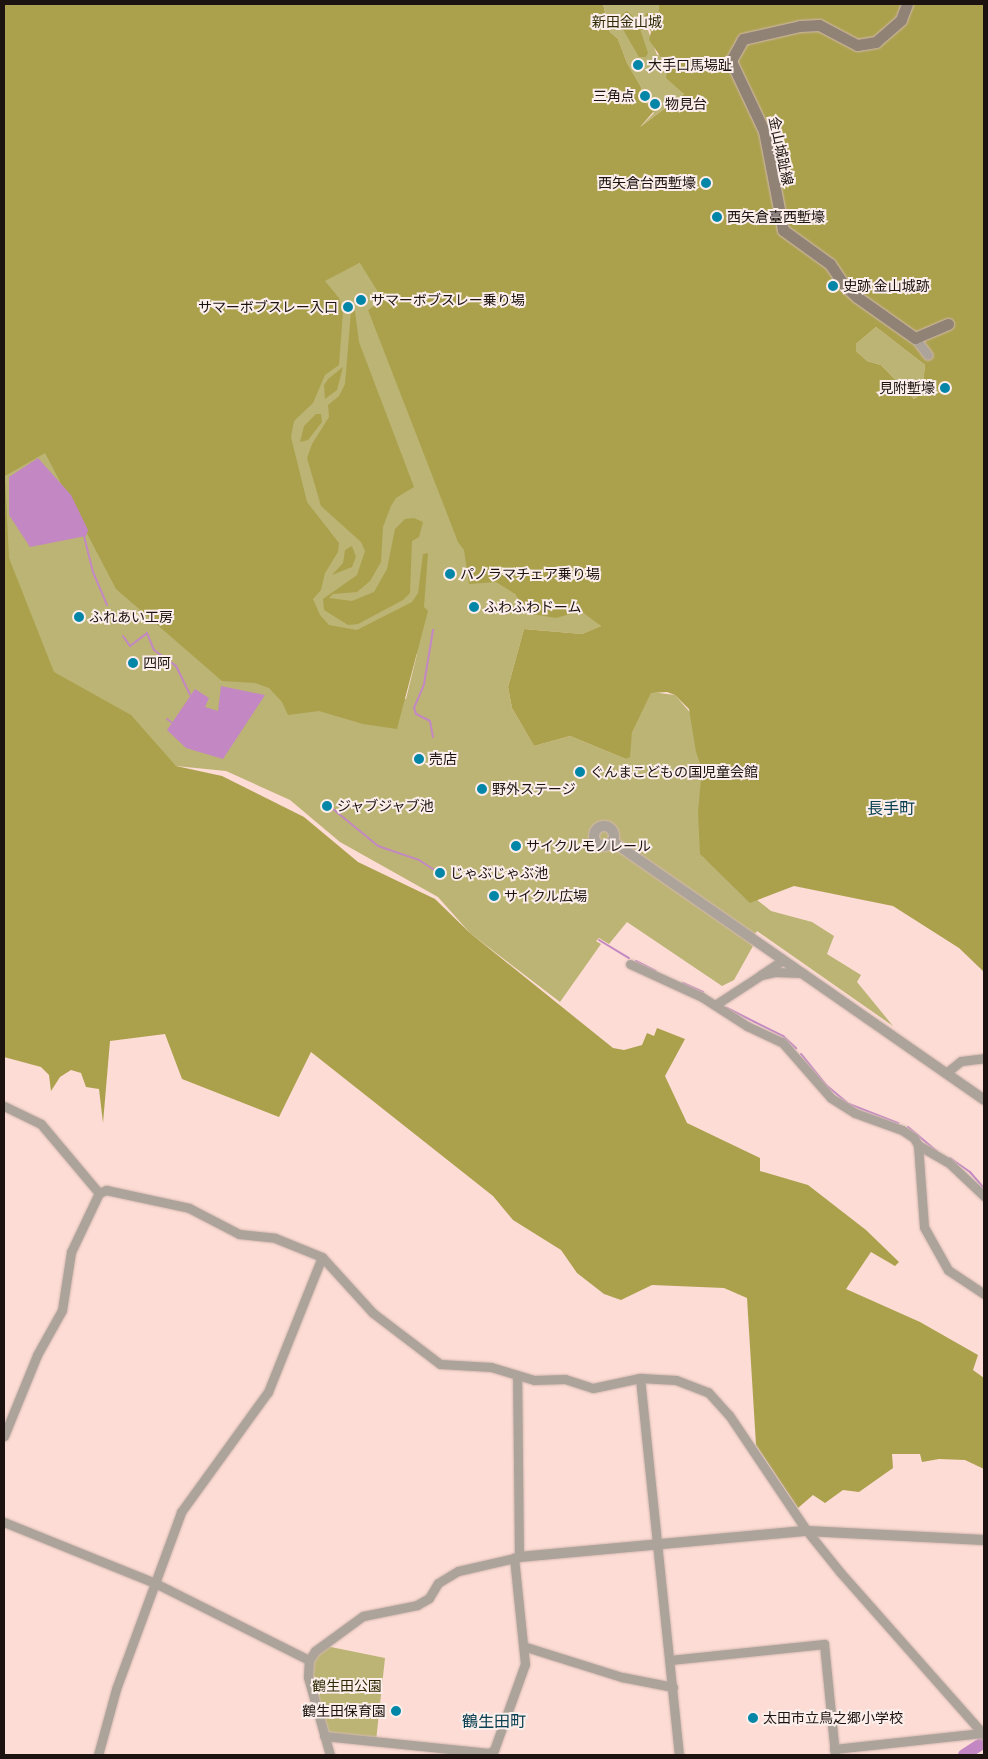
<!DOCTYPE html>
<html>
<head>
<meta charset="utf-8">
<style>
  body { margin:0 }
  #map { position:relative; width:988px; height:1759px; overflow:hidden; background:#fcdcd4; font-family:Barlow,"Noto Sans JP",sans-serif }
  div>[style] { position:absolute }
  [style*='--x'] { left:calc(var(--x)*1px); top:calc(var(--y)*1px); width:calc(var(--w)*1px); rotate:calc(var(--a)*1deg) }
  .green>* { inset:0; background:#bcb474 }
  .forest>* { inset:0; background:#aba14d }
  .water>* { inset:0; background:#c388c3 }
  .stream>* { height:2px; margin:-1px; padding:0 1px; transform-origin:1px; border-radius:1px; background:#c388c3 }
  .river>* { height:12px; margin:-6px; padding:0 6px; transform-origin:6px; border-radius:6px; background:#c388c3 }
  .roads { filter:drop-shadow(0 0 1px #d4b8b1) drop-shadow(0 0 1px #d4b8b1) }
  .minor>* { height:9px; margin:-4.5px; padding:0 4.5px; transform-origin:4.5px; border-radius:4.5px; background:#aca39a }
  .tertiary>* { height:10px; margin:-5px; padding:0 5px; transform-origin:5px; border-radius:5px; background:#aca39a }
  .tertiary>.ring { margin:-5px; padding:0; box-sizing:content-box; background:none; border:10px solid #aca39a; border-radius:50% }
  .secondary>* { height:11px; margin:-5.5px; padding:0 5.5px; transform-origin:5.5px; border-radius:5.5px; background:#908376 }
  .dots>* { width:14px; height:14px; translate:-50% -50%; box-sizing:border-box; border:2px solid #fbeeeb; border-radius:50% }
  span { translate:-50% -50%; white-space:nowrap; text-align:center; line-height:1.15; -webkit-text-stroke:4px #fbeeeb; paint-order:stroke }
  .park-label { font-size:14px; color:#2f2a05 }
  .poi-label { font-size:14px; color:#1c120f }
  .left { translate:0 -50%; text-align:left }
  .right { translate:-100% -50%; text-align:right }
  .street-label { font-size:14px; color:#1c120f }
  .quarter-label { font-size:16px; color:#0a4051 }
  .frame { position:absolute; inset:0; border:5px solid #1c120f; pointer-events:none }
</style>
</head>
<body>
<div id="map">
  <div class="green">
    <i style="clip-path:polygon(603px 4px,659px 4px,658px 14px,652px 13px,645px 22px,657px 55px,661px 54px,667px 66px,665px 72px,684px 94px,641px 126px,654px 113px,644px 101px,641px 87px,627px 63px,618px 39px,610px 32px)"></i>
    <i style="clip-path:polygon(360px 263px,415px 276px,515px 594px,527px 613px,556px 617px,581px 611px,591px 616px,601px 626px,582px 634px,524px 629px,508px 687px,512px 708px,534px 746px,570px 736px,626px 759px,632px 733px,651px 692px,675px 695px,706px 731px,703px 857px,771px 911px,812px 922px,834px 936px,827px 954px,861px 975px,857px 982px,893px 1026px,757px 931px,749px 942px,753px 946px,734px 980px,722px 986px,627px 922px,609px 944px,599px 938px,596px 941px,601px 944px,560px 1002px,470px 933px,438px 897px,340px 842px,290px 800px,226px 771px,176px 766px,35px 674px,4px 597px,4px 446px,39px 425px,406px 699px,417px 654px,356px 636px,335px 635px,313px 617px,308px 517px,285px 426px,339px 299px,324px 281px)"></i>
    <i style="clip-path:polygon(876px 327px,925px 365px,922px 393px,914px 399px,881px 365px,867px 361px,856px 351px,856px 344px)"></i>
    <i style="clip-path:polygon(321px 1645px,385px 1658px,376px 1741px,324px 1736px,308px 1665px)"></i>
  </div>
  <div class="forest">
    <i style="clip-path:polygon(evenodd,4px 4px,603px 4px,610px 32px,618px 39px,627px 63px,641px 87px,644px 101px,654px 111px,640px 127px,684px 94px,666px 78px,667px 66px,649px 40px,651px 32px,644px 17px,647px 13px,658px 14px,659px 4px,984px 4px,984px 972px,959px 948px,893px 906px,794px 886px,750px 903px,700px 854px,698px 812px,702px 769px,696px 752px,689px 709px,675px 695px,667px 692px,651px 693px,632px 733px,630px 757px,626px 759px,570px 736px,534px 746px,512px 708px,508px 687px,524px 629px,582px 634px,601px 626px,581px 611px,556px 618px,526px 613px,515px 594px,496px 582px,469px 584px,464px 550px,458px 542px,368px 310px,383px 300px,360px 263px,325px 281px,339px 298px,343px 311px,339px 365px,325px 375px,313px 403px,294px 421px,291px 437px,307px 502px,339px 543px,338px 552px,325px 573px,321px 590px,313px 599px,320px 615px,329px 625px,357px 630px,412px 602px,418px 593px,423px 554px,428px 553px,424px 607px,428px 611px,397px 729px,363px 724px,319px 711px,288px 715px,282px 702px,269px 688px,255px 683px,222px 681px,116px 589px,45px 453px,5px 476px,9px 558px,54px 672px,131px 715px,176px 766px,222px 776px,304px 817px,358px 862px,435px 899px,470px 933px,613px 1048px,624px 1050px,642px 1045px,647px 1033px,654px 1036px,657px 1028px,685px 1039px,665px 1076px,687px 1123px,760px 1158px,760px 1171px,808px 1185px,866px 1230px,899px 1262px,895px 1266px,871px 1252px,846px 1289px,920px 1322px,978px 1355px,973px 1370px,984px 1378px,984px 1469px,965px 1460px,939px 1459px,922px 1462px,920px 1454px,892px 1454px,893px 1468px,859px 1492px,843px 1490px,825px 1503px,813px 1495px,798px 1508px,756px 1445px,747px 1298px,724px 1288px,652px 1285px,621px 1300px,604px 1294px,577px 1273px,561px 1250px,513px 1220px,493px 1196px,311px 1052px,279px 1117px,182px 1079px,165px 1034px,110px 1041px,103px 1123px,99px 1089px,86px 1087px,81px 1073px,71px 1070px,60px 1077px,51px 1091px,49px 1075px,41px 1067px,4px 1057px,4px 4px,876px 327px,925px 365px,922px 393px,914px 399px,881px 365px,867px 361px,856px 351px,856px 344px,876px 327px)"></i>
    <i style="clip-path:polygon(627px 11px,637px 20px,648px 53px,646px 57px,639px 57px,621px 26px,621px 15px)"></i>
    <i style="clip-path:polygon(351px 311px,355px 311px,359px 342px,414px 487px,396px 498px,391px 506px,383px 527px,381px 562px,370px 581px,357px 592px,333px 594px,329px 598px,352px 601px,374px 592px,387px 569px,395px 529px,405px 519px,414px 518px,423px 522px,419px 537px,412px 541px,410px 593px,403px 600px,358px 624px,348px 625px,324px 610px,323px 599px,357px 575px,365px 551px,361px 542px,321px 506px,307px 458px,312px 444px,329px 417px,328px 405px,339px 396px,345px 384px)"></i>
    <i style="clip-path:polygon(343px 367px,337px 390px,325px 399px,324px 385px,328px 379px)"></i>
    <i style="clip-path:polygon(316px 414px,321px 414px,322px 422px,308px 440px,300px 442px,304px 426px)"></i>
    <i style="clip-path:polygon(352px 546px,356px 557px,352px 567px,332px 575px,343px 563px,345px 550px)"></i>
  </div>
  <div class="water">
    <i style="clip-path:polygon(38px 458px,71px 495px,88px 530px,86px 536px,30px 547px,9px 515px,9px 477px)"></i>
    <i style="clip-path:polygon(221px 686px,265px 695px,223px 759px,186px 748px,167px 730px,195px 689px,209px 698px,205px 707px,218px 711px)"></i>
  </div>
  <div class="stream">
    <i style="--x:84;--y:536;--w:37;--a:76"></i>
    <i style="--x:93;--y:572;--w:36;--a:67"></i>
    <i style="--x:123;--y:636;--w:12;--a:55"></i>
    <i style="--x:130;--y:646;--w:21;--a:-37"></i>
    <i style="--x:147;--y:633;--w:18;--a:68"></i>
    <i style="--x:154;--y:650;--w:27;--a:36"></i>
    <i style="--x:176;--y:666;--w:32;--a:64"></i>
    <i style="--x:167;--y:719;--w:5;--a:37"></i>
    <i style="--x:433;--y:737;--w:16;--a:-101"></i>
    <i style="--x:430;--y:721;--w:16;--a:-153"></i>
    <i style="--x:416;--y:714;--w:6;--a:-108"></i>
    <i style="--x:414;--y:708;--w:26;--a:-67"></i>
    <i style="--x:424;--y:684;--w:55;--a:-80.5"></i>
    <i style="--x:333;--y:809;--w:58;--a:39.4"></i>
    <i style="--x:378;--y:846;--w:43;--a:18.9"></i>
    <i style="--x:419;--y:860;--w:17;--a:33"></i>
    <i style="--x:599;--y:940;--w:35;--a:31"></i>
    <i style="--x:636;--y:961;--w:22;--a:27"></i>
    <i style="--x:683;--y:983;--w:22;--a:24"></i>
    <i style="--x:727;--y:1008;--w:63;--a:26.6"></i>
    <i style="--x:783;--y:1036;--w:18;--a:43"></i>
    <i style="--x:801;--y:1054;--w:40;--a:51"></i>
    <i style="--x:826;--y:1085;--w:30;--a:40"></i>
    <i style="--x:849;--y:1104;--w:53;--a:21.2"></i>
    <i style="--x:908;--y:1127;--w:38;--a:40"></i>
    <i style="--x:950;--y:1158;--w:24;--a:35"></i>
    <i style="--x:970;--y:1172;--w:21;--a:49"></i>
  </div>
  <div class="river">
    <i style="--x:964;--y:1755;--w:24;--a:-33"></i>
  </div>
  <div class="roads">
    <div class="minor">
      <i style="--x:915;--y:338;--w:21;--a:53"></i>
      <i style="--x:783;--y:960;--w:27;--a:146"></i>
      <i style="--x:761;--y:975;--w:14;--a:-12"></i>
      <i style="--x:775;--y:972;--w:28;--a:2"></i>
      <i style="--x:630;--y:964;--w:79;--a:24.6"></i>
      <i style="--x:702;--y:997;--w:54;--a:32.8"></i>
      <i style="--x:747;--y:1026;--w:38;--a:25"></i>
      <i style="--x:782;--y:1042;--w:74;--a:48.8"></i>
      <i style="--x:831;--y:1098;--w:28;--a:32"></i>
      <i style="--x:855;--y:1113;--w:50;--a:19.9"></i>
      <i style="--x:902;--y:1130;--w:14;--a:34"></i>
      <i style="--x:914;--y:1138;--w:8;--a:60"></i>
      <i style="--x:918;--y:1145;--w:82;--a:85.8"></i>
      <i style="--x:924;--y:1227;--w:49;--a:60.8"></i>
      <i style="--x:948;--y:1270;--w:43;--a:33.7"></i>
      <i style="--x:715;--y:1005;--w:55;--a:-33.1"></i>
      <i style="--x:946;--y:1073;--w:19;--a:-39"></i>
      <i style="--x:961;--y:1061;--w:23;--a:-7"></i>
      <i style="--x:4;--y:1106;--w:41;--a:25.9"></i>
      <i style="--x:41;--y:1124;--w:90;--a:50"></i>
      <i style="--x:918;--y:1145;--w:34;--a:30"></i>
      <i style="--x:948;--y:1162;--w:50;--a:43.4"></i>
      <i style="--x:640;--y:1378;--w:379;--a:84.1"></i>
      <i style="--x:4;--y:1436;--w:87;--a:-67.8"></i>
      <i style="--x:37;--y:1355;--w:51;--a:-60.9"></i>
      <i style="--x:62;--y:1310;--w:59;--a:-81.2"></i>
      <i style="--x:71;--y:1252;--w:65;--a:-64.6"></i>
      <i style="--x:99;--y:1193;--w:8;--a:-23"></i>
      <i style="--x:106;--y:1190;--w:85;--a:12.2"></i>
      <i style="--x:189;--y:1208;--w:56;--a:27.5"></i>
      <i style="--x:239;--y:1234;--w:36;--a:6"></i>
      <i style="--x:275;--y:1238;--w:51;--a:22"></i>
      <i style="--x:322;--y:1257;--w:76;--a:47.7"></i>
      <i style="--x:373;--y:1313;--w:84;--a:37.3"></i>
      <i style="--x:440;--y:1364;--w:51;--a:3.4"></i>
      <i style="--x:491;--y:1367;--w:45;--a:16.8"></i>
      <i style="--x:534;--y:1380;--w:31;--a:-2"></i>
      <i style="--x:565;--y:1379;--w:29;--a:18"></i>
      <i style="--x:593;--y:1388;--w:48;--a:-12"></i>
      <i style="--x:640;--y:1378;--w:36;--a:3"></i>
      <i style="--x:676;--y:1380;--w:34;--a:21"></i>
      <i style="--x:708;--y:1392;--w:31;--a:48"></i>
      <i style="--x:729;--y:1415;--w:140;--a:56.1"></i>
      <i style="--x:807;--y:1531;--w:53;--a:51.2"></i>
      <i style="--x:840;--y:1572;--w:217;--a:48.5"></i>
      <i style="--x:4;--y:1522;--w:163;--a:22"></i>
      <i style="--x:155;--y:1583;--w:172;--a:26.6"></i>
      <i style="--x:526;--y:1647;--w:101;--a:17.4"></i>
      <i style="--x:622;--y:1677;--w:52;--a:11.1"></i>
      <i style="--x:670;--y:1660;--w:155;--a:-5.9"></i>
      <i style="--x:824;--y:1644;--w:112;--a:84.3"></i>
      <i style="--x:324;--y:1736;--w:166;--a:5.9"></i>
      <i style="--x:489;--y:1753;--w:6;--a:-31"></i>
      <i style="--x:494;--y:1750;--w:91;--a:-70.2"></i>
      <i style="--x:525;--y:1664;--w:107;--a:-95.9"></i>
      <i style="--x:834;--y:1749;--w:149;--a:-6.2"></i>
      <i style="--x:98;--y:1755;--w:68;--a:-74.7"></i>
      <i style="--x:116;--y:1689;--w:189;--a:-69.8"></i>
      <i style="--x:181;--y:1512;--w:148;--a:-54.1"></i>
      <i style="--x:268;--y:1392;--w:145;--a:-68.2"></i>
      <i style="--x:330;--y:1755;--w:81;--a:-105.8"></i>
      <i style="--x:308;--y:1677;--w:17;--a:-87"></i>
      <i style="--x:309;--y:1660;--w:11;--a:-56"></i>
      <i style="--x:315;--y:1651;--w:59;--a:-36.1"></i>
      <i style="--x:363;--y:1616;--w:55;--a:-11.5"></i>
      <i style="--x:417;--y:1605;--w:14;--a:-30"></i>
      <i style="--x:429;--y:1598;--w:17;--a:-59"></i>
      <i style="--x:438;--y:1583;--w:23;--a:-31"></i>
      <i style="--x:458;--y:1571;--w:63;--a:-12.9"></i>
      <i style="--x:519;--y:1557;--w:182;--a:-90.6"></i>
    </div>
    <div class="tertiary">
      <i class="ring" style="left:594px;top:826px;width:10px;height:10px"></i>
      <i style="--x:612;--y:841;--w:453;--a:34.8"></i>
      <i style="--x:519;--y:1557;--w:289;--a:-5.2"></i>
      <i style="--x:807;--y:1531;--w:177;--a:2.9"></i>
    </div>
    <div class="secondary">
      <i style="--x:907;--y:4;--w:17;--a:111"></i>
      <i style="--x:901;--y:20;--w:33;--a:139"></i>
      <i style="--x:876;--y:42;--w:19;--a:171"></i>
      <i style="--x:857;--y:45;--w:43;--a:-152.2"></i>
      <i style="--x:819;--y:25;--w:19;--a:177"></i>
      <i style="--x:800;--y:26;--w:58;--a:167.2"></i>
      <i style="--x:743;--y:39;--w:25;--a:119"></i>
      <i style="--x:731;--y:61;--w:77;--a:64.8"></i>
      <i style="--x:764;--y:131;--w:101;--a:79.1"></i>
      <i style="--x:783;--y:230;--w:58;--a:35.9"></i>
      <i style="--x:830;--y:264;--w:25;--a:56"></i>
      <i style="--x:844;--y:285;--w:18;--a:43"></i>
      <i style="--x:857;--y:297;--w:71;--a:35.3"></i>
      <i style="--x:915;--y:338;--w:36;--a:-23"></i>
    </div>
  </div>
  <div class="dots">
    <i style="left:638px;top:65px;background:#0286a8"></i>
    <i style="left:645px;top:96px;background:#0286a8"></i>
    <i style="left:655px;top:104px;background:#0286a8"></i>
    <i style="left:706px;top:183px;background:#0286a8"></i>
    <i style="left:717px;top:217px;background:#0286a8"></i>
    <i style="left:833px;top:286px;background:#0286a8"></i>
    <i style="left:361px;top:300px;background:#0286a8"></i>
    <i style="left:348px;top:307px;background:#0286a8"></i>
    <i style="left:945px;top:388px;background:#0286a8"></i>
    <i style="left:450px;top:574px;background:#0286a8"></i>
    <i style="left:474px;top:607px;background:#0286a8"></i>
    <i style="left:79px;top:617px;background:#0286a8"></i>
    <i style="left:133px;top:663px;background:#0286a8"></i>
    <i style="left:419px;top:759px;background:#0286a8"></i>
    <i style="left:580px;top:772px;background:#0286a8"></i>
    <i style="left:482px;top:789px;background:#0286a8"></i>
    <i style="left:327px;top:806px;background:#0286a8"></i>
    <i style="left:516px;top:846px;background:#0286a8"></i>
    <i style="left:440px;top:873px;background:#0286a8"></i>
    <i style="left:494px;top:896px;background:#0286a8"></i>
    <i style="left:396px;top:1711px;background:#0286a8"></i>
    <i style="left:753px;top:1718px;background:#0286a8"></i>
  </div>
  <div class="park-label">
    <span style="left:627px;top:22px">新田金山城</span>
    <span style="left:347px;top:1686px">鶴生田公園</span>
  </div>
  <div class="poi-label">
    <span class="left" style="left:648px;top:65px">大手口馬場趾</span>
    <span class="right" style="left:635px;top:96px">三角点</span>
    <span class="left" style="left:665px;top:104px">物見台</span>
    <span class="right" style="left:696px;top:183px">西矢倉台西塹壕</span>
    <span class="left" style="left:727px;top:217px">西矢倉臺西塹壕</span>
    <span class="left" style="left:843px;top:286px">史跡 金山城跡</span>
    <span class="left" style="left:371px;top:300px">サマーボブスレー乗り場</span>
    <span class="right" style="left:338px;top:307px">サマーボブスレー入口</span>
    <span class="right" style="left:935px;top:388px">見附塹壕</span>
    <span class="left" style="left:460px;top:574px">パノラマチェア乗り場</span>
    <span class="left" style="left:484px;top:607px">ふわふわドーム</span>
    <span class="left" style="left:89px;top:617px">ふれあい工房</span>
    <span class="left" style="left:143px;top:663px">四阿</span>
    <span class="left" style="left:429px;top:759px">売店</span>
    <span class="left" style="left:590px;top:772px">ぐんまこどもの国児童会館</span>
    <span class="left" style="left:492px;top:789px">野外ステージ</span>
    <span class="left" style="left:337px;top:806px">ジャブジャブ池</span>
    <span class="left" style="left:526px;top:846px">サイクルモノレール</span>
    <span class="left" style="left:450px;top:873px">じゃぶじゃぶ池</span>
    <span class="left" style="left:504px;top:896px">サイクル広場</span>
    <span class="right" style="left:386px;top:1711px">鶴生田保育園</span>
    <span class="left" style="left:763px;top:1718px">太田市立鳥之郷小学校</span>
  </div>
  <div class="street-label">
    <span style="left:781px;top:151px;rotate:78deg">金山城趾線</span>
  </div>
  <div class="quarter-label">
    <span style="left:891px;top:808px">長手町</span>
    <span style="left:494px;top:1721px">鶴生田町</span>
  </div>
  <div class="frame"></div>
</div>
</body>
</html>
